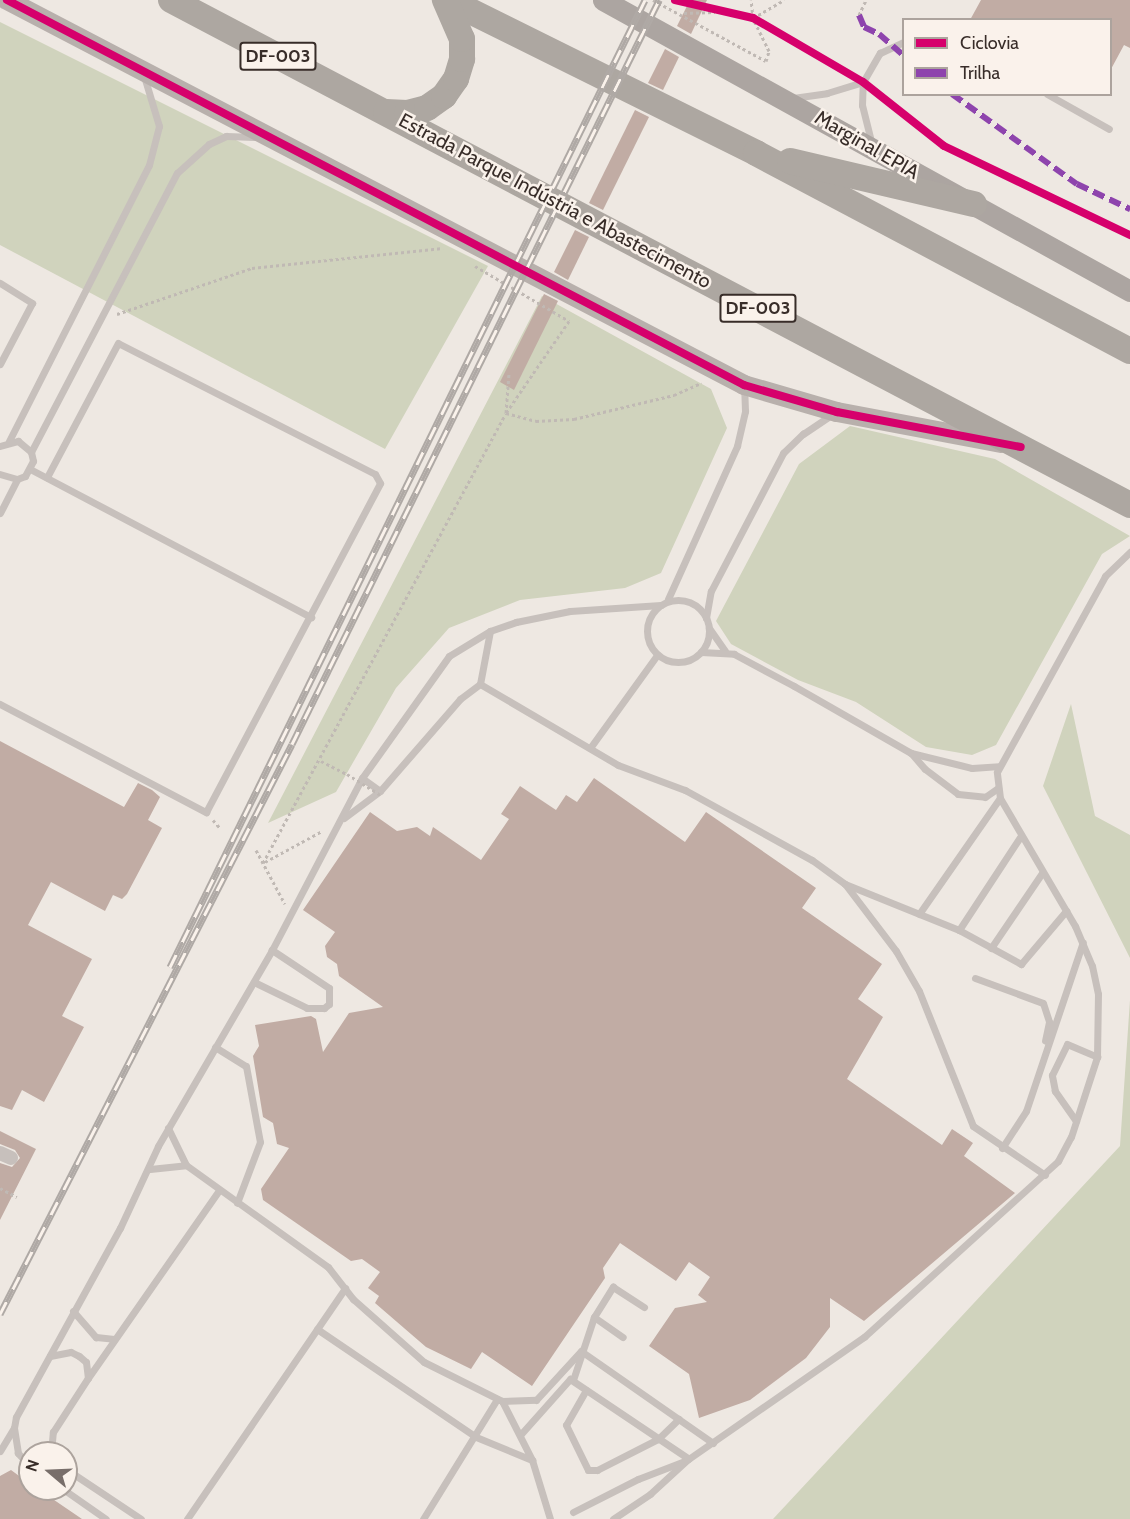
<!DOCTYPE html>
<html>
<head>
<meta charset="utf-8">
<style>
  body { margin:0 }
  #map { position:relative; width:1130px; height:1519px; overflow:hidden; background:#eee8e2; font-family:Cabin,sans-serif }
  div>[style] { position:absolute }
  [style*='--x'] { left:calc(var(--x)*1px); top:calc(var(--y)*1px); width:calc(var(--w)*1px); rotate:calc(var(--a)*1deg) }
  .green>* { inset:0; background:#d0d3bd }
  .building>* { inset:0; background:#c1aca4 }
  .path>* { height:3px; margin-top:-1.5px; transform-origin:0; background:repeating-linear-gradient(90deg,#c0b9b4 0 3px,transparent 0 6px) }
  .lane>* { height:7px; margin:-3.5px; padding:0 3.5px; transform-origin:3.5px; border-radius:3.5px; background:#c7c0bc }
  .lane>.ring { margin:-3.5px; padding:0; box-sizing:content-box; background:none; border:7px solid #c7c0bc; border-radius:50% }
  .street>* { height:14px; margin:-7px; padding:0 7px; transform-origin:7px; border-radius:7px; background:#c7c0bc }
  .secondary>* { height:20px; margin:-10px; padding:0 10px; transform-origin:10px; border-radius:10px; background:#b8b0ac }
  .primary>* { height:21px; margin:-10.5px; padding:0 10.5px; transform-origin:10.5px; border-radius:10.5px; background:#aca5a1 }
  .highway>* { height:26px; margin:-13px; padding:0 13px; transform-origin:13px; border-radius:13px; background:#ada7a1 }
  .rail>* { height:7px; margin-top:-3.5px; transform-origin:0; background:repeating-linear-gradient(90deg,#faf2eb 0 14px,#afa9a5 0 28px); box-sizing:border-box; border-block:2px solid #afa9a5 }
  .path-bridge>* { height:3px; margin-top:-1.5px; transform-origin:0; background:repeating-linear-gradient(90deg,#c0b9b4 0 3px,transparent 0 6px) }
  .quiet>* { height:6px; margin-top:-3px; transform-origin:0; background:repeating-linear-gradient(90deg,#8e44ad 0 12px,transparent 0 18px) }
  .cycleway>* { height:8px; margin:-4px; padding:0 4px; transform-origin:4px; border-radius:4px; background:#d6006c }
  span { translate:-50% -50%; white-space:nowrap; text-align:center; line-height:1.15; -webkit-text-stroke:5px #faf2eb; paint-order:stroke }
  .shield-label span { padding:2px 4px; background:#faf2eb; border:2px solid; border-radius:4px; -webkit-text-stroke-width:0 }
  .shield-label { font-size:18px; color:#382d29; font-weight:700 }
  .street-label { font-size:20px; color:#382d29 }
  .legend { position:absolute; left:902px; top:18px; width:210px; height:78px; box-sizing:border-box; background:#faf2eb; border:2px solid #aca39d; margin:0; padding:8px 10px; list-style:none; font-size:18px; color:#382d29 }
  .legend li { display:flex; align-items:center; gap:12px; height:30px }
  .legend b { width:30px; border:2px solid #aca39d }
  .north { position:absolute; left:18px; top:1441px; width:60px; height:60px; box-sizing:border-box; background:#faf2eb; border:2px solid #aca39d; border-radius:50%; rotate:289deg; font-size:16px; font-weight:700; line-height:24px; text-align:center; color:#382d29 }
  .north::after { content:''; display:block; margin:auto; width:21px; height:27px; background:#786e6a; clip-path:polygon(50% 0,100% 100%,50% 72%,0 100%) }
</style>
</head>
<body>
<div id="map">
  <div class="green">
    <i style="clip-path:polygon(0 22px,488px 266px,385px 449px,0 245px)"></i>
    <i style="clip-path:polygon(542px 296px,711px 389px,727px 428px,661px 573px,625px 588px,520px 600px,449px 628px,396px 688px,336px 792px,268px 823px)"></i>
    <i style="clip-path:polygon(850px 426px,995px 459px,1130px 536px,1102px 554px,996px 745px,972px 755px,926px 747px,856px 702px,798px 680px,731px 644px,716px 621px,799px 464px)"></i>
    <i style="clip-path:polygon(1071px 704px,1095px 816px,1130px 835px,1130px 958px,1043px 786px)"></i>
    <i style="clip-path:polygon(1130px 1000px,1130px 1519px,773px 1519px,1120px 1146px)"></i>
  </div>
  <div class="building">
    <i style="clip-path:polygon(690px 0,707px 0,691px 34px,677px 26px)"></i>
    <i style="clip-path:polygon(981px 0,1130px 0,1130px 48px,1124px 45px,1110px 71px,1110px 20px,970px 20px)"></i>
    <i style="clip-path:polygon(665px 49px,679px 57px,663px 90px,648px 83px)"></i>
    <i style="clip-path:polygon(635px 110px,649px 117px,603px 210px,589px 203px)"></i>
    <i style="clip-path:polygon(575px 230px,589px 237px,568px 280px,554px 272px)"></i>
    <i style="clip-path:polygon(544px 294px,558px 301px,514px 390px,500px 382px)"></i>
    <i style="clip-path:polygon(0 741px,124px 807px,138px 783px,152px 790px,160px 797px,148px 820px,162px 828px,127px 894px,122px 899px,113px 895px,105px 911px,51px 882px,28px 925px,92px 959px,62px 1016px,84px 1027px,44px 1102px,22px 1090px,12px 1110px,0 1106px)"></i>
    <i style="clip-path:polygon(594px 778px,685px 842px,706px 812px,816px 888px,802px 908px,882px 964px,858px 999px,883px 1017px,847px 1079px,942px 1145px,952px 1129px,973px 1143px,964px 1156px,1015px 1193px,864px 1321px,830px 1298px,830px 1327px,806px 1358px,750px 1400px,699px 1418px,689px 1374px,649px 1346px,675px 1308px,707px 1302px,698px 1295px,710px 1277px,689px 1262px,676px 1281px,620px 1243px,603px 1268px,605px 1278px,532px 1386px,482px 1352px,471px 1369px,426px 1347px,375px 1303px,379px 1296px,368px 1288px,380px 1272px,362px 1259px,351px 1261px,263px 1200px,261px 1189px,289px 1148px,277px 1144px,273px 1123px,263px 1117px,253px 1056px,259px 1046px,255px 1025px,311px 1016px,316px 1019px,323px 1052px,349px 1013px,383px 1007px,339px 976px,337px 964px,327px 957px,325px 946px,335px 932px,303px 910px,370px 812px,397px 831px,417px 827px,430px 836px,433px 827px,481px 860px,509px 819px,501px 814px,520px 786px,556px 810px,566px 795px,577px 802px)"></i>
    <i style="clip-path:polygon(0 1131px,36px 1149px,0 1220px,0 1163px,12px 1167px,20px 1158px,15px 1150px,0 1144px)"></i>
    <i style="clip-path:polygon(11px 1470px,30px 1484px,30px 1489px,38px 1489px,82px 1519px,0 1519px,0 1476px)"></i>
  </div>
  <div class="path">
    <i style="--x:653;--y:0;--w:128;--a:28.4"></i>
    <i style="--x:766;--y:61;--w:10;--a:-73"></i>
    <i style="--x:769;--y:51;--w:37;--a:-116"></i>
    <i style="--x:753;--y:18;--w:18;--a:-96"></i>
    <i style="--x:684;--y:13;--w:31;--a:-2"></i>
    <i style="--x:859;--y:15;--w:17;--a:-65"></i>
    <i style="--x:753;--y:18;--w:36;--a:-30"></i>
    <i style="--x:475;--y:266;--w:109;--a:30.3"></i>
    <i style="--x:569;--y:321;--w:112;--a:124.4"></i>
    <i style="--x:506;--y:413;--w:31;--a:15"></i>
    <i style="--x:536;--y:421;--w:38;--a:-3"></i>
    <i style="--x:574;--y:419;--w:103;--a:-13.5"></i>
    <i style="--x:674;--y:395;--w:30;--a:-24"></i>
    <i style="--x:117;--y:314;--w:143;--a:-18.8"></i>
    <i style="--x:252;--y:268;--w:192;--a:-6"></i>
    <i style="--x:321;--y:761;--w:29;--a:27"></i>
    <i style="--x:213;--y:820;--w:11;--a:49"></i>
    <i style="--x:256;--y:850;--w:61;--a:61.8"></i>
    <i style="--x:265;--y:862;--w:65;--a:-28.5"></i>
    <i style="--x:263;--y:863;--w:511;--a:-61.63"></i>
    <i style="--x:506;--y:413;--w:40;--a:-85.7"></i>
    <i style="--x:0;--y:1188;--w:19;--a:28"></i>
  </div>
  <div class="lane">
    <i style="--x:1047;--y:94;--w:71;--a:29.4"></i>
    <i style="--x:793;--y:98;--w:34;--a:-8"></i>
    <i style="--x:827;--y:93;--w:38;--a:-17"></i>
    <i style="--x:871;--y:141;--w:37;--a:-104"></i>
    <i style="--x:862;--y:105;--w:23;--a:-88"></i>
    <i style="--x:863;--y:82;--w:34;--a:-60"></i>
    <i style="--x:880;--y:53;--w:26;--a:-25"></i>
    <i style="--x:0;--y:283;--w:38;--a:32"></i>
    <i style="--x:32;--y:303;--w:69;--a:117.7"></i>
    <i style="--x:9;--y:441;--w:309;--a:-63.1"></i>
    <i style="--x:149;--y:165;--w:40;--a:-75.6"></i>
    <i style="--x:159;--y:126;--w:52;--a:-106.7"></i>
    <i style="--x:0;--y:446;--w:19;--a:-16"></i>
    <i style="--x:18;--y:441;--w:17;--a:40"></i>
    <i style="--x:31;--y:452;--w:9;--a:77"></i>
    <i style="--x:33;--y:461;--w:17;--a:118"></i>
    <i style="--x:25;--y:476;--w:9;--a:159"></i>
    <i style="--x:17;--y:479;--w:18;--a:-164"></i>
    <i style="--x:31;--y:452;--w:315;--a:-62.4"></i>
    <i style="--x:177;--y:173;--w:43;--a:-42.2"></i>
    <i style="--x:209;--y:144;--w:19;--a:-25"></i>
    <i style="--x:226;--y:136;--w:28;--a:2"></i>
    <i style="--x:30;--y:469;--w:318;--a:27.8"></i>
    <i style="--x:0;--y:513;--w:38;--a:-63"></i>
    <i style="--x:668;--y:599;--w:168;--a:-65.7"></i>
    <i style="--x:737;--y:446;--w:36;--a:-77"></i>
    <i style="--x:745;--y:411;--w:24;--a:-92"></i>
    <i class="ring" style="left:647px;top:600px;width:55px;height:55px"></i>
    <i style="--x:706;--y:618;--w:27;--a:-80"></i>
    <i style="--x:711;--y:591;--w:156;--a:-62.4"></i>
    <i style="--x:783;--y:453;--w:28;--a:-44"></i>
    <i style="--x:803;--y:434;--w:34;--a:-34"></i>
    <i style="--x:709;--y:628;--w:28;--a:55"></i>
    <i style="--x:701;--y:652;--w:33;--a:3"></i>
    <i style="--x:734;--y:654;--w:68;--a:28.1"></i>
    <i style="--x:794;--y:686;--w:135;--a:29.8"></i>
    <i style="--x:911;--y:753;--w:21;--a:49"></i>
    <i style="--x:925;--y:769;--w:41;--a:37.1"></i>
    <i style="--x:958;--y:794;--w:27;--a:6"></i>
    <i style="--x:985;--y:797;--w:16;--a:-35"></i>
    <i style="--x:480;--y:684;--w:160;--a:30.4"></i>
    <i style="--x:618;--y:765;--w:72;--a:20.5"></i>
    <i style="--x:685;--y:790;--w:145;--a:28.9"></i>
    <i style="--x:812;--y:860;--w:41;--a:36"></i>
    <i style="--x:845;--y:884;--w:84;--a:52.7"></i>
    <i style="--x:896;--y:951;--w:46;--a:60.1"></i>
    <i style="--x:919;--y:991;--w:145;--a:68.2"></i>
    <i style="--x:973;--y:1126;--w:87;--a:34.2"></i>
    <i style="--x:0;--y:704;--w:233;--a:27.7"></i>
    <i style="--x:206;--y:812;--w:372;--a:-62.1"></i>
    <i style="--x:380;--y:483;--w:10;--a:-119"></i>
    <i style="--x:375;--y:474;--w:288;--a:-153"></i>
    <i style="--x:118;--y:343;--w:152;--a:117.9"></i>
    <i style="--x:590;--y:748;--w:115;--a:-54.2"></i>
    <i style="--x:911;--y:753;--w:63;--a:13.8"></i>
    <i style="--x:972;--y:768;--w:27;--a:-4"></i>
    <i style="--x:362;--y:778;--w:22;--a:36"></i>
    <i style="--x:344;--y:818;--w:45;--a:-36.9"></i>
    <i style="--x:380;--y:791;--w:122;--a:-49"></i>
    <i style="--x:460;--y:699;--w:25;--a:-37"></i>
    <i style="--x:480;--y:684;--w:54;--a:-79.3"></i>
    <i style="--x:845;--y:884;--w:123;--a:22"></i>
    <i style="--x:959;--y:930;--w:71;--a:28.7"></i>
    <i style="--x:1021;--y:964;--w:70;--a:-49.7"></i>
    <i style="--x:919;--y:914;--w:141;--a:-55.1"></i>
    <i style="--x:959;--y:930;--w:111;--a:-56.7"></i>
    <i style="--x:991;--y:948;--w:91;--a:-55.8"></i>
    <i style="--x:975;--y:978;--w:72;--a:20.2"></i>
    <i style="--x:1043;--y:1003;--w:20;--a:72"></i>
    <i style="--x:1049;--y:1022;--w:19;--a:102"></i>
    <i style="--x:254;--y:982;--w:59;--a:26.1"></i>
    <i style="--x:307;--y:1008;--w:17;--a:0"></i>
    <i style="--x:324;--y:1008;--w:6;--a:-39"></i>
    <i style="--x:329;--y:1004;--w:16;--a:-90"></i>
    <i style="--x:329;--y:988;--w:69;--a:-146.3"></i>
    <i style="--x:215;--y:1047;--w:36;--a:32"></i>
    <i style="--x:246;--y:1066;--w:77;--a:79.6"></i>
    <i style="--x:260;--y:1142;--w:65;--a:110.7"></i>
    <i style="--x:1076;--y:1121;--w:37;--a:-125"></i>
    <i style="--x:1055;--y:1091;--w:16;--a:-101"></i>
    <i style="--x:1052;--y:1075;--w:34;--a:-64"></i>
    <i style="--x:1067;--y:1044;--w:33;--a:23"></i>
    <i style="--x:168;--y:1128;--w:41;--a:64.1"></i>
    <i style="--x:186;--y:1165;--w:175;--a:35.7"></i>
    <i style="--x:328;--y:1267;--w:41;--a:52"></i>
    <i style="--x:353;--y:1299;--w:95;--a:41.6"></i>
    <i style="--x:424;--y:1362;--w:87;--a:26.6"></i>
    <i style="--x:502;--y:1401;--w:66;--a:63"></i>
    <i style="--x:532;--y:1460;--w:62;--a:73"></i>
    <i style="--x:1002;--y:1148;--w:44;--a:-57"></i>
    <i style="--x:1026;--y:1111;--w:178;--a:-71.4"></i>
    <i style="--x:150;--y:1169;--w:36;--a:-6"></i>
    <i style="--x:73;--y:1311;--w:35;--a:49"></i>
    <i style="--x:96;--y:1337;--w:18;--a:6"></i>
    <i style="--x:594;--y:1317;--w:35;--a:35"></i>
    <i style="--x:317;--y:1329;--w:192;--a:34.2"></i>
    <i style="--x:476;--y:1437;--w:61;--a:22.3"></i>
    <i style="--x:581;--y:1351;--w:161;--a:34.9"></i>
    <i style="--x:50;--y:1356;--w:21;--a:-11"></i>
    <i style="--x:71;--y:1352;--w:9;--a:27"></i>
    <i style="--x:79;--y:1356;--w:9;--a:41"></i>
    <i style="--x:86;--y:1362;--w:16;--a:83"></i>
    <i style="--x:573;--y:1380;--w:66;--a:-71.6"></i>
    <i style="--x:594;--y:1317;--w:36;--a:-58"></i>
    <i style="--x:613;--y:1287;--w:37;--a:33"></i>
    <i style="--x:586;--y:1390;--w:40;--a:119.7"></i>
    <i style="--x:566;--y:1425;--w:50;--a:63.9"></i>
    <i style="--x:588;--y:1470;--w:9;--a:0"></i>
    <i style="--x:597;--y:1470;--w:68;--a:-26.9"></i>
    <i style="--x:658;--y:1439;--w:29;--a:-44"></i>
    <i style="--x:502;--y:1401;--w:34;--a:-2"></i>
    <i style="--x:536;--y:1400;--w:67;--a:-47.4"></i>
    <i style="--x:521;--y:1434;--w:74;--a:-48.3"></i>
    <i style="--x:570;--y:1379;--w:143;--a:33.9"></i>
    <i style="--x:0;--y:1451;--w:27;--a:-59"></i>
    <i style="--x:51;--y:1453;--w:21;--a:-85"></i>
    <i style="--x:53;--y:1432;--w:64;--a:-57.1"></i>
    <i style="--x:88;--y:1378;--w:229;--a:-55.1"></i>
    <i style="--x:30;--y:1466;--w:18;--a:-133"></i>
    <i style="--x:18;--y:1453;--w:25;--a:-99"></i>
    <i style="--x:14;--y:1428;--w:11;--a:-80"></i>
    <i style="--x:16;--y:1417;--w:216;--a:-61.2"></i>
    <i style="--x:120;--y:1228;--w:90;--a:-65.1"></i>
    <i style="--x:158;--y:1146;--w:227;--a:-59.8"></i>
    <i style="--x:272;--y:950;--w:194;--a:-62.4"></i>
    <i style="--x:362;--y:778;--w:150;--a:-54.5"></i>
    <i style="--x:449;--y:656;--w:48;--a:-31.4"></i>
    <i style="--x:490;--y:631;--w:28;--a:-19"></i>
    <i style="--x:516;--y:622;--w:55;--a:-11.5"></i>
    <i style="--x:570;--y:611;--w:91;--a:-3.8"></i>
    <i style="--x:66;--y:1469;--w:90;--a:33.7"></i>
    <i style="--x:63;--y:1489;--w:52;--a:34.9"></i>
    <i style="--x:573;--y:1512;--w:73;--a:-26.9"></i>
    <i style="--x:638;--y:1479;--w:50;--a:-21"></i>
    <i style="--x:187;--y:1519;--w:280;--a:-55.6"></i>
    <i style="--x:423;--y:1519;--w:141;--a:-58.3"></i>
    <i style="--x:613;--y:1519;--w:45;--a:-34"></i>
    <i style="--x:650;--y:1494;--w:50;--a:-42.6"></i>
    <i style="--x:687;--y:1460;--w:216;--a:-34.8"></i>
    <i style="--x:864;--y:1337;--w:262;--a:-42.2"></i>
    <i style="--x:1058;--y:1161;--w:27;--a:-62"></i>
    <i style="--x:1071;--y:1137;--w:84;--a:-72"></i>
    <i style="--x:1097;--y:1057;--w:63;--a:-89.1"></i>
    <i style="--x:1098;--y:994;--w:29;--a:-102"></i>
    <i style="--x:1092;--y:966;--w:43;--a:-113"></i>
    <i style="--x:1075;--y:926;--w:148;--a:-120.4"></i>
    <i style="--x:1000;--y:798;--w:26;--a:-97"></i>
    <i style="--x:997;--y:772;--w:224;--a:-61.1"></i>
    <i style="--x:1105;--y:576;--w:35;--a:-44"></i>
  </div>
  <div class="street">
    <i style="--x:0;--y:1153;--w:12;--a:24"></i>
  </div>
  <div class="secondary">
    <i style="--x:7;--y:0;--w:832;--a:27.58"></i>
    <i style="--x:744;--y:385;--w:97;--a:16.2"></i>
    <i style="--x:837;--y:412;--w:167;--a:10.7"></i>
  </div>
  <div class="primary">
    <i style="--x:603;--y:0;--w:602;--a:28.91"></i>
  </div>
  <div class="highway">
    <i style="--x:171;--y:0;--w:1084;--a:27.77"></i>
    <i style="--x:448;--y:0;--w:344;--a:26.4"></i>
    <i style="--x:756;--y:153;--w:423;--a:27.9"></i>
    <i style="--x:386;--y:112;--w:21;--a:3"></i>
    <i style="--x:407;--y:113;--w:21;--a:-14"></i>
    <i style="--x:427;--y:108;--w:21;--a:-35"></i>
    <i style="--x:444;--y:96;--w:21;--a:-55"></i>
    <i style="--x:456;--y:79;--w:21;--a:-73"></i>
    <i style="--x:462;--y:59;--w:20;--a:-90"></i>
    <i style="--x:462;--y:39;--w:43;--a:-113.6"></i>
    <i style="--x:790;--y:161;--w:189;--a:13.2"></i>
  </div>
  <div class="rail">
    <i style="--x:170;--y:967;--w:1077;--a:-63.84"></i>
    <i style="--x:0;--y:1314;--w:640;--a:-62.87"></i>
    <i style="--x:292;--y:744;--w:830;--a:-63.74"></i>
  </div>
  <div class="path-bridge">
    <i style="--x:347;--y:774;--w:41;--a:32.2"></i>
  </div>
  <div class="quiet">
    <i style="--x:859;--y:15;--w:13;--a:67"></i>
    <i style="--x:864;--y:27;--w:17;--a:25"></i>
    <i style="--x:879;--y:34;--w:33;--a:41"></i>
    <i style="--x:952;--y:94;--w:154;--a:35.8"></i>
    <i style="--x:1077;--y:184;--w:59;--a:25.3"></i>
  </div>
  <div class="cycleway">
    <i style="--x:7;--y:0;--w:832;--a:27.58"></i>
    <i style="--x:744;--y:385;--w:97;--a:16.2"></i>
    <i style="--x:837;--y:412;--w:187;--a:10.8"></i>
    <i style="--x:675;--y:0;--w:80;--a:13"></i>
    <i style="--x:753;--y:18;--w:127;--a:30.2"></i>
    <i style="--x:863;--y:82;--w:103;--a:38.3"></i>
    <i style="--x:944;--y:146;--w:206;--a:25.6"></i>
  </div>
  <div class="shield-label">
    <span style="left:278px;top:56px">DF-003</span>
    <span style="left:758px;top:308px">DF-003</span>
  </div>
  <div class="street-label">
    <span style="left:867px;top:145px;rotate:30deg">Marginal EPIA</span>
    <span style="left:555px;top:201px;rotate:28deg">Estrada Parque Indústria e Abastecimento</span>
  </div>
  <ul class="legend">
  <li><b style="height:8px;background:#d6006c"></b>Ciclovia</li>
  <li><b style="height:8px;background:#8e44ad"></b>Trilha</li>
  </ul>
  <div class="north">N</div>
</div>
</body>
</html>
